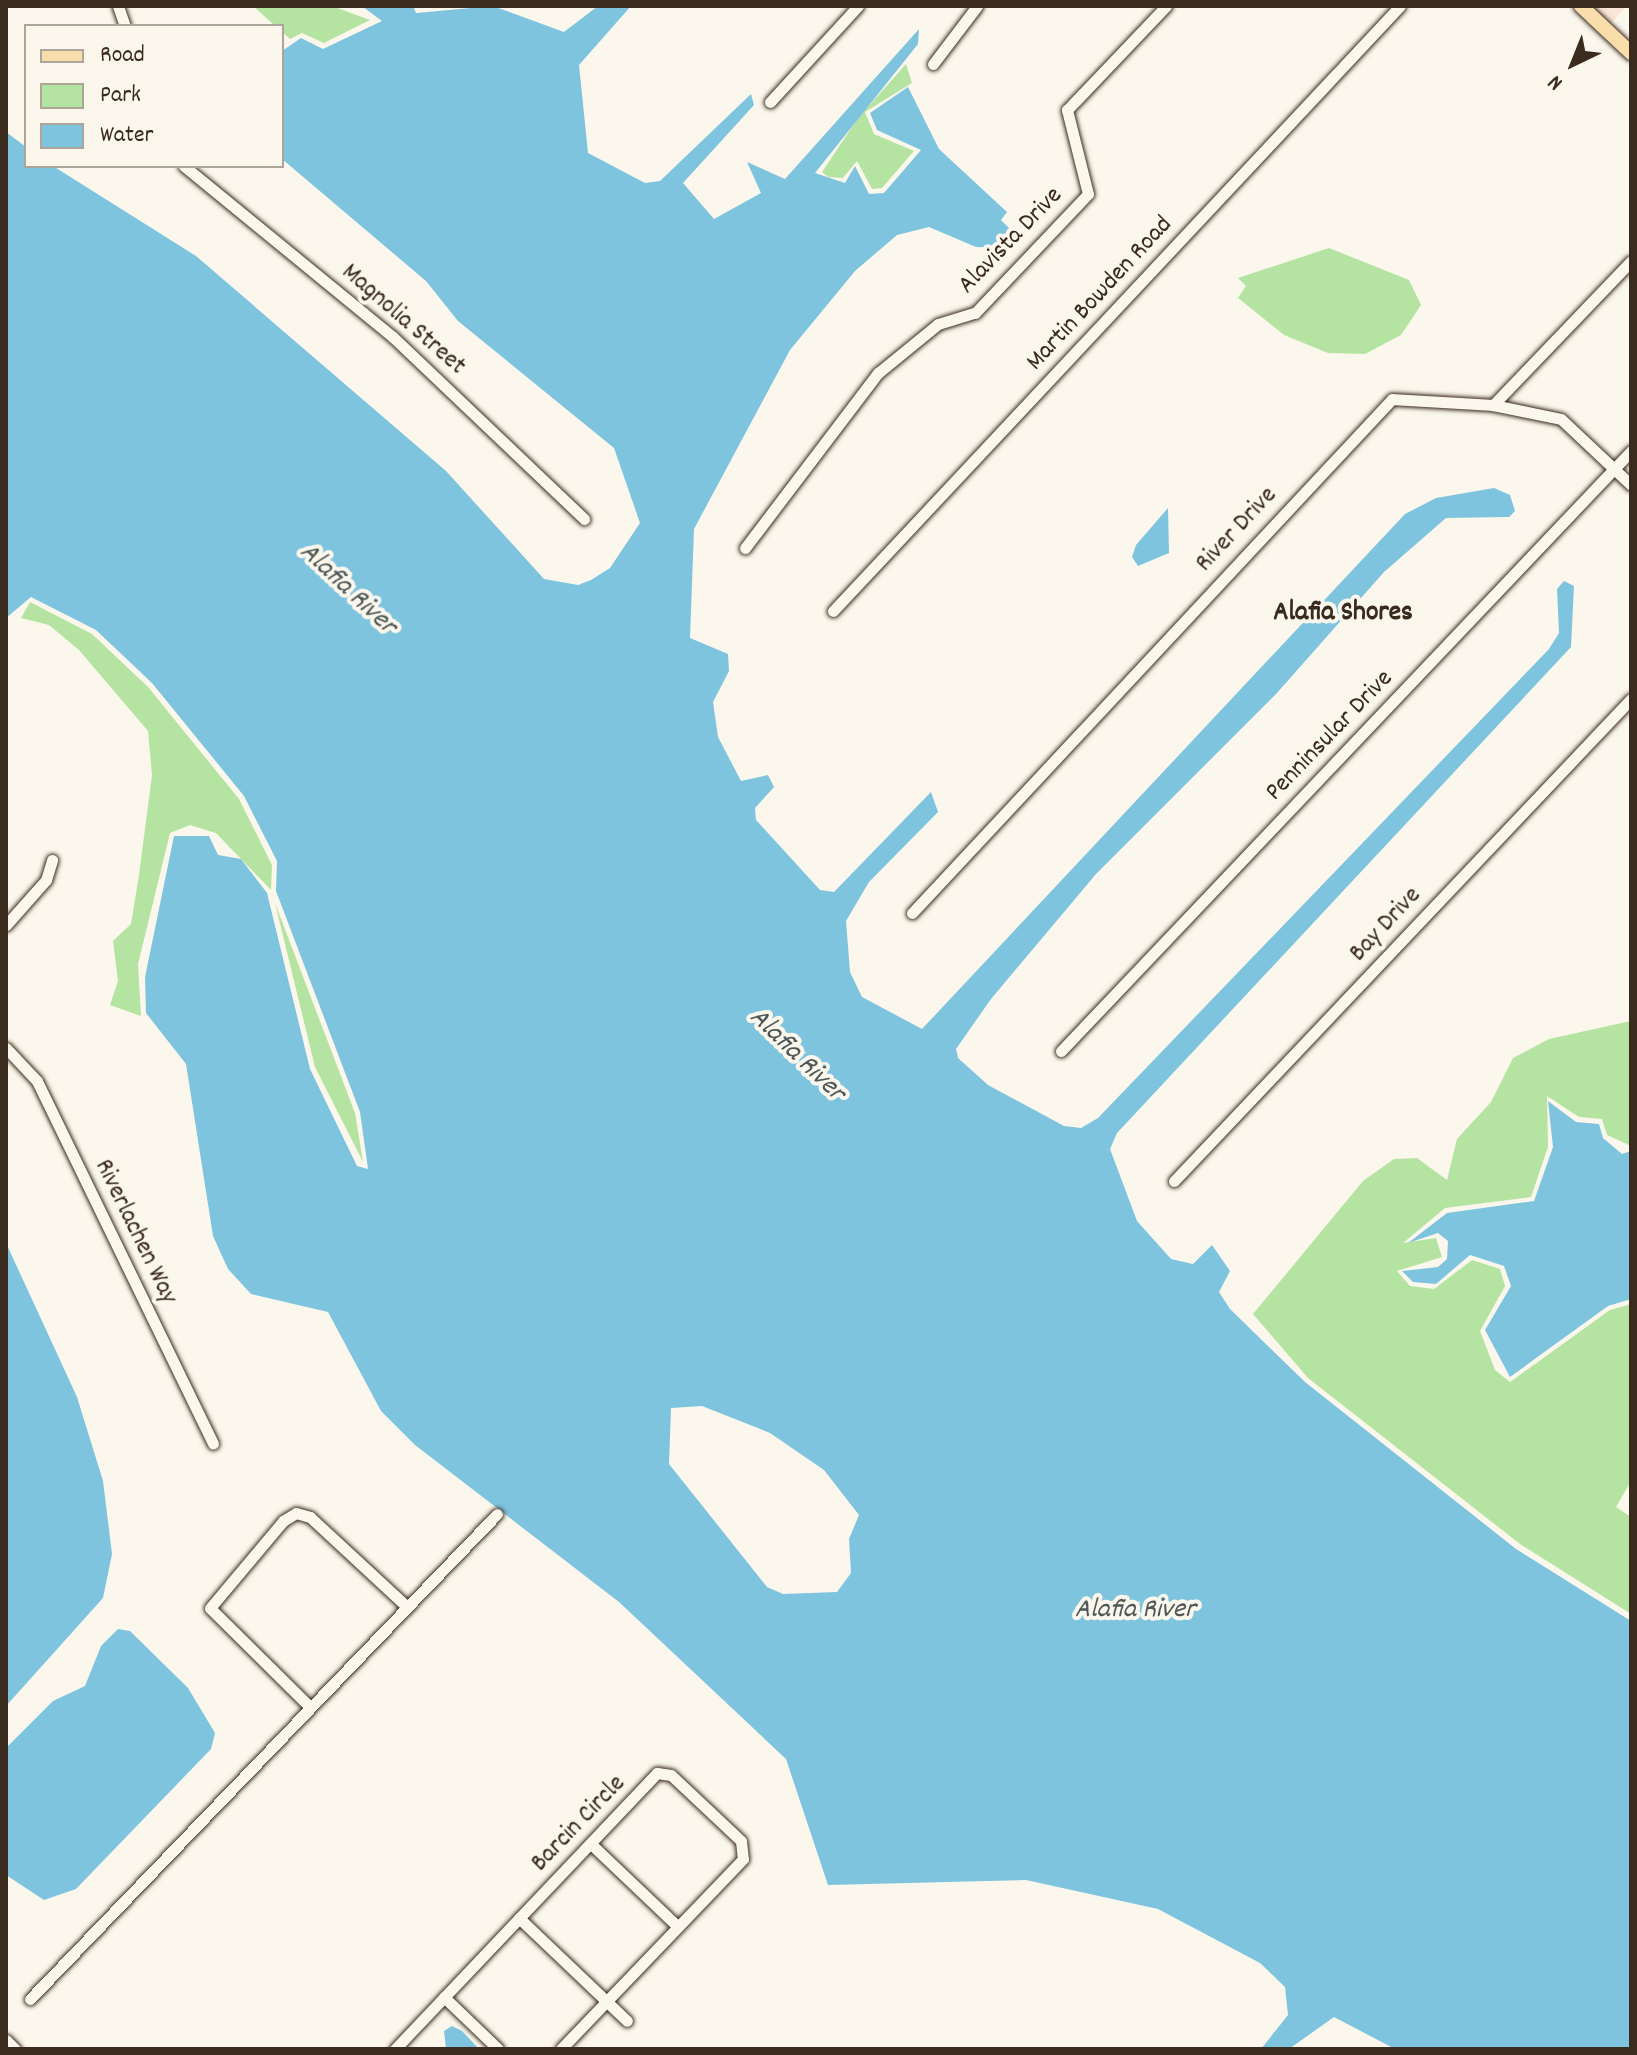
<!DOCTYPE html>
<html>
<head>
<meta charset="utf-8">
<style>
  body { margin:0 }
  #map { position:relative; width:1637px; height:2055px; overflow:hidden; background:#fbf7ec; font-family:Dekko,sans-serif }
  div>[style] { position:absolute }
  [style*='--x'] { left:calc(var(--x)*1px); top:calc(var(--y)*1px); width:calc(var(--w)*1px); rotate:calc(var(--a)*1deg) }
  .built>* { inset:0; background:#fae6d9 }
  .green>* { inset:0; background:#b5e3a2 }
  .water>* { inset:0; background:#7ec4df }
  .roads { filter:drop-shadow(0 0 2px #3b2a1e) drop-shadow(0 0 2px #3b2a1e) }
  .minor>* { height:11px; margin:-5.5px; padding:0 5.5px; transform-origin:5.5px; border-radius:5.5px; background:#fbf7ec }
  .major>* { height:14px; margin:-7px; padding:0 7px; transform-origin:7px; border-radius:7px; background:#f9deab }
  span { translate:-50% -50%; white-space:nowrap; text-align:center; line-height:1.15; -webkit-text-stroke:8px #fbf7ec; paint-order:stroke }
  .street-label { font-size:26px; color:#3b2a1e }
  .water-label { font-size:28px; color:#4f5858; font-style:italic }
  .neighbourhood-label { font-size:28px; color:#3b2a1e; font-weight:700 }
  .frame { position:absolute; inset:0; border:8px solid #3b2a1e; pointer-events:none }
  .legend { position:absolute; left:24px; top:24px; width:260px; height:144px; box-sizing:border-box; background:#fbf7ec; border:2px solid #aea59a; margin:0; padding:10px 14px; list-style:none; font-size:24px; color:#3b2a1e }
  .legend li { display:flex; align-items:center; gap:16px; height:40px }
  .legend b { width:40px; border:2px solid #aea59a }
  .north { position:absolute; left:1533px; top:24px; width:80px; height:80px; -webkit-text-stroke:6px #fbf7ec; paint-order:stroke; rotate:223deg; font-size:22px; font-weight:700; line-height:32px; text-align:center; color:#3b2a1e }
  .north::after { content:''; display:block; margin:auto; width:28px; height:36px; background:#3b2a1e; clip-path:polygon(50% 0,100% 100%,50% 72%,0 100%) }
</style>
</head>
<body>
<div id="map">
  <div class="built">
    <i style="clip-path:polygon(1590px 6px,1627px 6px,1610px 24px)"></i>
  </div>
  <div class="green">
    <i style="clip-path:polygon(253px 6px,332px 6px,370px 20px,324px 43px,302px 33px,290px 39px)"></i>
    <i style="clip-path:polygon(906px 64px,912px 83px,865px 112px,874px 134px,914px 151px,882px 188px,872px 189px,857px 161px,843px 178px,828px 177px,822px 172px,858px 118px)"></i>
    <i style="clip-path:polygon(1329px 248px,1409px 280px,1421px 305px,1401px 335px,1365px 354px,1328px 353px,1284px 335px,1238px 298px,1246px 286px,1238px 278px)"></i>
    <i style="clip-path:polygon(30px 602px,92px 634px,148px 687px,239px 799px,272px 865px,271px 890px,216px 833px,190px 825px,170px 833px,138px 964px,141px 1016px,110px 1005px,118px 981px,113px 941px,131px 924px,139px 875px,152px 775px,148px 731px,79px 650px,49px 625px,21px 618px)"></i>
    <i style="clip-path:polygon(275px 903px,355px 1113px,363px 1162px,315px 1067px)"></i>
    <i style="clip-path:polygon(1631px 1021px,1631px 1146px,1607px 1135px,1602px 1119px,1579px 1117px,1547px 1096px,1548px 1147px,1531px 1197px,1445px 1208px,1403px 1243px,1436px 1238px,1442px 1257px,1397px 1271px,1410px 1286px,1434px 1289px,1472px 1260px,1500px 1269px,1505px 1286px,1480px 1331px,1495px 1370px,1510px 1382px,1610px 1310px,1631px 1304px,1631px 1481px,1616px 1507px,1631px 1517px,1631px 1614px,1520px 1544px,1308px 1378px,1253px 1314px,1363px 1181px,1394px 1159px,1417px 1158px,1447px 1180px,1457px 1139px,1491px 1102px,1513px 1058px,1549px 1039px)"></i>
  </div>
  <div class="water">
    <i style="clip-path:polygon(evenodd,341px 6px,413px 6px,416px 13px,493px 6px,564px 32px,598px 6px,631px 6px,579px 65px,588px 153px,645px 183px,660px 181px,751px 94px,754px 105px,683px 183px,714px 219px,761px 193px,747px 162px,785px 179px,919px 29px,918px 44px,815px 173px,845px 183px,855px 166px,869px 194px,884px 193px,921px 150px,877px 130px,870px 113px,908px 87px,939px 149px,1007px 212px,1001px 220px,1011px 230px,999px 248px,976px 247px,929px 227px,897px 235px,855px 271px,790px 350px,694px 529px,690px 638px,728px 654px,729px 671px,713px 702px,718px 737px,741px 781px,768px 775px,774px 787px,755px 808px,756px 820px,820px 890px,834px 892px,931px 792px,938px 812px,869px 882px,846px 921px,850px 972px,862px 997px,922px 1029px,1405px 514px,1436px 498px,1494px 488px,1510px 495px,1515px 511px,1509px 517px,1446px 518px,1384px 572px,1276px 694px,1096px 874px,991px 999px,956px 1049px,958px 1058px,988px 1085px,1064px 1126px,1081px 1128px,1098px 1118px,1549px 649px,1559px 633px,1557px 589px,1564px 581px,1574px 586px,1571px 647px,1117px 1133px,1110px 1149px,1137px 1221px,1171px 1259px,1193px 1264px,1212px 1245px,1230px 1271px,1219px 1292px,1230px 1309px,1305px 1382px,1516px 1549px,1631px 1621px,1631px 2049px,1395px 2049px,1334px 2017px,1289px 2049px,1261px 2049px,1288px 2015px,1285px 1987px,1260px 1963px,1158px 1909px,1026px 1880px,828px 1885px,786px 1759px,619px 1602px,415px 1445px,381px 1411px,328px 1312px,251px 1294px,228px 1269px,213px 1236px,186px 1064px,146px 1013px,145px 977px,174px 836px,209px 836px,218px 855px,241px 859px,267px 893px,310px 1069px,357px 1166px,368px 1169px,360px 1112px,276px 891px,277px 861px,244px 796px,152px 683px,96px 630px,31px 597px,6px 618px,6px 132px,26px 147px,26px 166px,53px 166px,196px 256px,446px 471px,544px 579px,578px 585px,591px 580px,610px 568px,640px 523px,614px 448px,458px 321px,426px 281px,282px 159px,282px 51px,301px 38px,323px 49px,382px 21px,363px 7px,341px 6px,702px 1406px,770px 1433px,824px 1470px,859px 1515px,849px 1539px,851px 1573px,837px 1592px,783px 1594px,767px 1587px,669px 1464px,671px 1408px,702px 1406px)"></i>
    <i style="clip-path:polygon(1168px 508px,1169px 553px,1138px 566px,1132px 557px,1136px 545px)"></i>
    <i style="clip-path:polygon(1548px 1101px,1576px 1122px,1599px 1124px,1603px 1138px,1622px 1154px,1631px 1151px,1631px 1299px,1608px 1306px,1510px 1377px,1485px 1330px,1511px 1286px,1504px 1266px,1470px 1255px,1436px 1284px,1413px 1282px,1402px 1271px,1438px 1267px,1447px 1259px,1448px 1241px,1438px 1233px,1408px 1243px,1447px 1213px,1534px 1201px,1553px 1147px)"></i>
    <i style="clip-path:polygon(6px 1243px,77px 1397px,103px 1481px,112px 1554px,103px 1598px,6px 1706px)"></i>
    <i style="clip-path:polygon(118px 1629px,130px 1631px,188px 1688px,215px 1733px,211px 1749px,76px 1889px,44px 1900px,6px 1875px,6px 1748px,53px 1701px,85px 1686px,101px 1646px)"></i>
    <i style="clip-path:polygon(452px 2026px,462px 2031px,479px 2049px,446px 2049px,444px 2031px)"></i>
  </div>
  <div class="roads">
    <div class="minor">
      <i style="--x:118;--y:6;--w:21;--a:71"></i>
      <i style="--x:933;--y:64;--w:73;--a:-52.8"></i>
      <i style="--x:770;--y:102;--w:130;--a:-47.5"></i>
      <i style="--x:184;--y:166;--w:270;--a:39.3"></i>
      <i style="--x:393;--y:337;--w:264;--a:43.6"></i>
      <i style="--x:1493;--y:405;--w:69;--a:11.6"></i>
      <i style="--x:1561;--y:419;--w:96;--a:43.3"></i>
      <i style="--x:745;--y:548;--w:220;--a:-52.8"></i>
      <i style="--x:878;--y:373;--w:77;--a:-39.2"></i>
      <i style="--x:938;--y:324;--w:39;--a:-17"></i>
      <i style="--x:975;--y:313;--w:164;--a:-46.5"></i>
      <i style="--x:1088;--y:194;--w:87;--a:-104"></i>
      <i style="--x:1067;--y:110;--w:144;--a:-46.4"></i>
      <i style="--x:833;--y:611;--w:829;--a:-46.86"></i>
      <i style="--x:912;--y:913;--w:703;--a:-46.96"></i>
      <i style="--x:1392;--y:399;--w:101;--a:3.4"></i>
      <i style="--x:1493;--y:405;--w:199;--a:-46.2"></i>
      <i style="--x:6;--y:925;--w:60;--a:-48.4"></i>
      <i style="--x:46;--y:880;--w:21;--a:-73"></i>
      <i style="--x:6;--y:1048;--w:45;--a:46.8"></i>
      <i style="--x:37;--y:1081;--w:403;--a:64.1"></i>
      <i style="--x:1061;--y:1051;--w:828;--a:-46.47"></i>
      <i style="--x:1174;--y:1181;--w:664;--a:-46.53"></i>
      <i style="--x:309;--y:1706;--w:139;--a:-135.3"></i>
      <i style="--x:210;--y:1608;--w:114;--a:-50"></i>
      <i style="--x:283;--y:1521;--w:15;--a:-32"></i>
      <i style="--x:296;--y:1513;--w:15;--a:16"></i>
      <i style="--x:310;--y:1517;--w:129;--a:42.8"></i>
      <i style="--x:591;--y:1844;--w:119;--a:43.6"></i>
      <i style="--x:519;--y:1918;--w:149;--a:43.6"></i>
      <i style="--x:444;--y:1997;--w:75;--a:43.9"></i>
      <i style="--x:30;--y:1999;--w:673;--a:-46.08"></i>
      <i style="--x:6;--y:2040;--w:13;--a:45"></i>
      <i style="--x:395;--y:2049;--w:381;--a:-46.5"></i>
      <i style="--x:657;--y:1773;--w:14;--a:8"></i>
      <i style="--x:671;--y:1775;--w:96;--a:43.3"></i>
      <i style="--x:741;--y:1841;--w:18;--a:84"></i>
      <i style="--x:743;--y:1859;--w:263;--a:133.8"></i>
    </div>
    <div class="major">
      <i style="--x:1581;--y:6;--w:69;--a:43.2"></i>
    </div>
  </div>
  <div class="street-label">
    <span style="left:1011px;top:241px;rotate:-46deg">Alavista Drive</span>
    <span style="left:1100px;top:294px;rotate:-47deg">Martin Bowden Road</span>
    <span style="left:403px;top:320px;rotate:41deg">Magnolia Street</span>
    <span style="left:1237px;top:530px;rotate:-47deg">River Drive</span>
    <span style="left:1330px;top:736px;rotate:-46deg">Penninsular Drive</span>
    <span style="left:1386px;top:925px;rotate:-47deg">Bay Drive</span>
    <span style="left:135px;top:1232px;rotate:64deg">Riverlachen Way</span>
    <span style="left:579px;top:1824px;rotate:-46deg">Barcin Circle</span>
  </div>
  <div class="water-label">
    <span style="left:347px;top:590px;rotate:43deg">Alafia River</span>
    <span style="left:796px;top:1056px;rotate:44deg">Alafia River</span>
    <span style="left:1135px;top:1611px">Alafia River</span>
  </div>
  <div class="neighbourhood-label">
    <span style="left:1343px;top:614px">Alafia Shores</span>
  </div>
  <div class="frame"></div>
  <ul class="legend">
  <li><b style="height:10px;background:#f9deab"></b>Road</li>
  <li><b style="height:22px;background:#b5e3a2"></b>Park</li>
  <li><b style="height:22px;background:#7ec4df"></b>Water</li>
  </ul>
  <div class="north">N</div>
</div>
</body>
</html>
